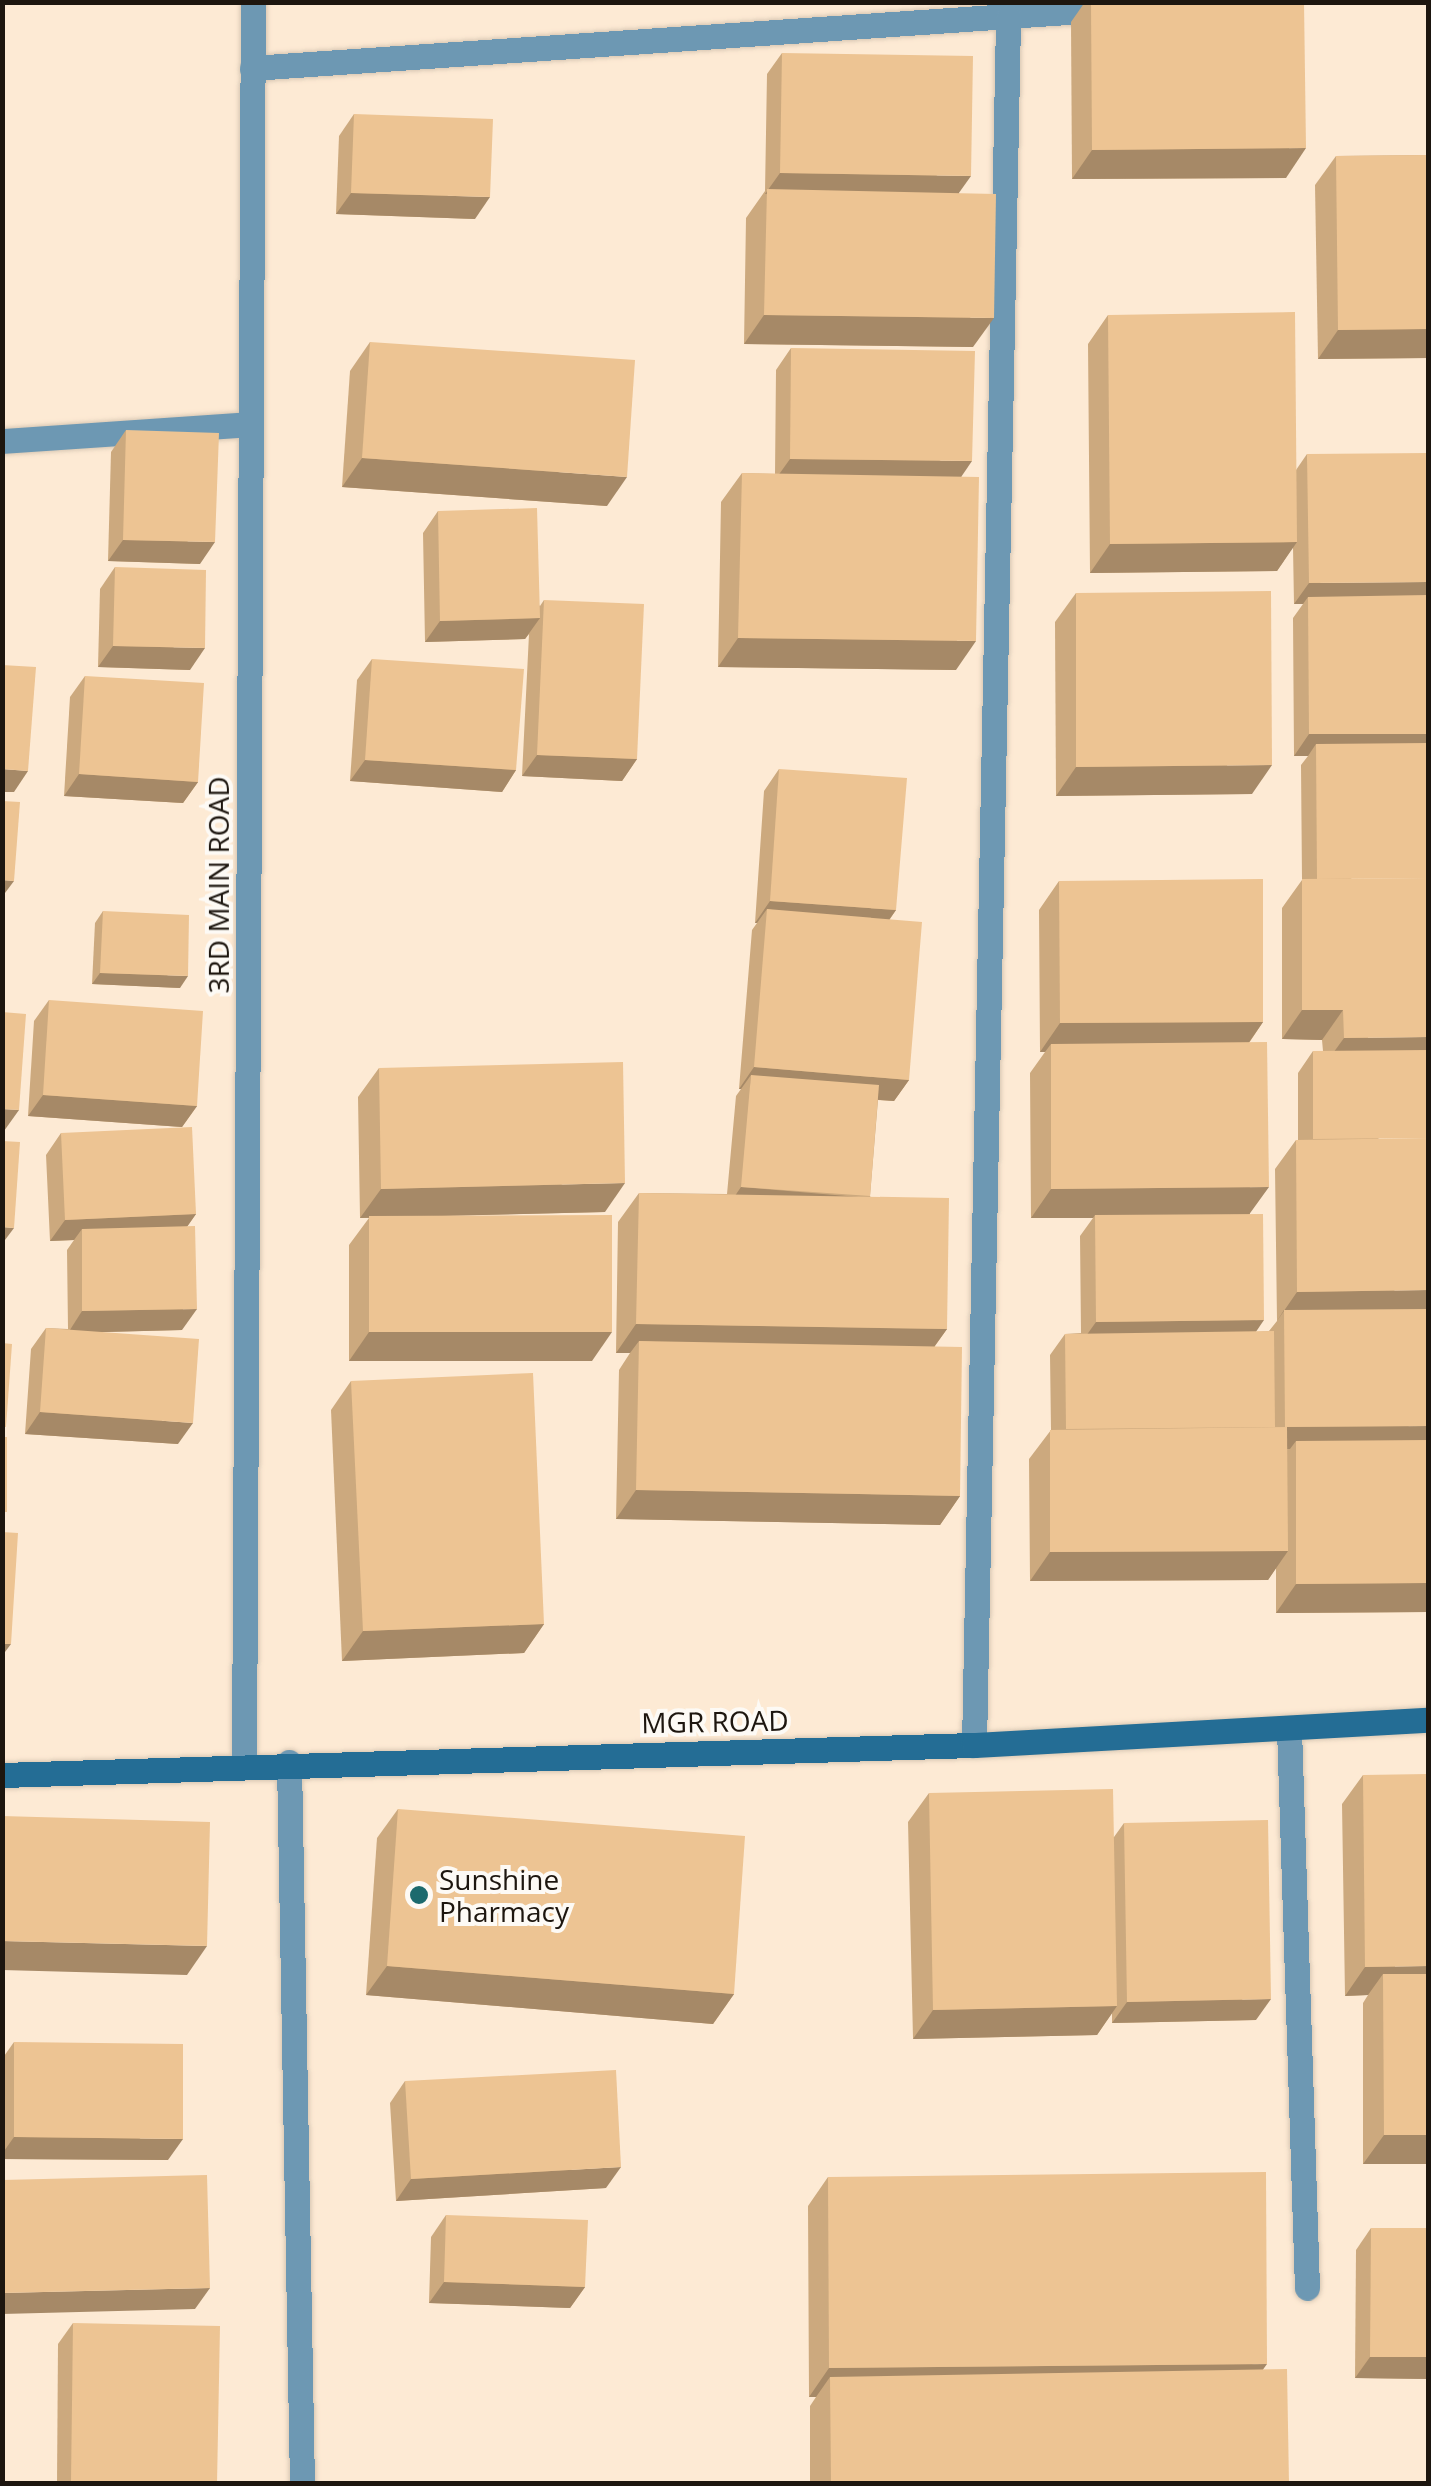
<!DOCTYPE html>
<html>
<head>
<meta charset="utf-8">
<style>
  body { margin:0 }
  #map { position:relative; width:1431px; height:2486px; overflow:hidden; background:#fdead4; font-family:"Open Sans",sans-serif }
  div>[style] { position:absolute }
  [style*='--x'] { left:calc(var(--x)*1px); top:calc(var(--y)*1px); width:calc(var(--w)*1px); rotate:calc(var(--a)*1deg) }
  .roads { filter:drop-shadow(0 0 2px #d9c8b4) drop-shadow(0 0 2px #d9c8b4) }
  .street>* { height:25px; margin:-12.5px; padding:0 12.5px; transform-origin:12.5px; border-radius:12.5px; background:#6d98b3 }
  .secondary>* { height:25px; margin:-12.5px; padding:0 12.5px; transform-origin:12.5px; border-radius:12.5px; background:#246d95 }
  .wall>* { inset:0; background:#cca97e }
  .shaded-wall>* { inset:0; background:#a68967 }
  .building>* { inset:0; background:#edc493 }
  .dots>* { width:28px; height:28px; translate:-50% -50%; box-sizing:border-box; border:5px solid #fdfaf5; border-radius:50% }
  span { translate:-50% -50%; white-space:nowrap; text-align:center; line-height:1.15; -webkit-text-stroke:8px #fdfaf5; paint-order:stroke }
  .street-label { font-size:28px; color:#1d160f }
  .poi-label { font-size:28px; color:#1d160f }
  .left { translate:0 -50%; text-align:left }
  .frame { position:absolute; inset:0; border:5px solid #1d160f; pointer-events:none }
</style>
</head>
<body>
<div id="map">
  <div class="roads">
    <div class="street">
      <i style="--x:252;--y:68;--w:860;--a:-3.93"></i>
      <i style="--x:2;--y:441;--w:249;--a:-3.9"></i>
      <i style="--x:1289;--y:1728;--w:560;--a:88.16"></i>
      <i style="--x:974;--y:1745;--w:1728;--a:-88.87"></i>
      <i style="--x:289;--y:1762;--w:722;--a:88.97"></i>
      <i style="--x:244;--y:1767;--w:1765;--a:-89.71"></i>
    </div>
    <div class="secondary">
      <i style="--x:2;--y:1775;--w:972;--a:-1.77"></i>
      <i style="--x:974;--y:1745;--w:455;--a:-3.2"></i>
    </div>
  </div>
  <div class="wall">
    <i style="clip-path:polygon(1085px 2px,1304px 2px,1286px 178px,1072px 179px,1071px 22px)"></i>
    <i style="clip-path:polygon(782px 53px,959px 193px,973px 347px,744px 344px,746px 218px,765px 191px,767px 74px)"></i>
    <i style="clip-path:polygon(354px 114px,475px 219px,336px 214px,339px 136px)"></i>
    <i style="clip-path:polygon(1428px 155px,1428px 358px,1318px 359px,1315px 185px,1336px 156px)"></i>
    <i style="clip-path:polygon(1108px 315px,1296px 470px,1307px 454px,1428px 1612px,1276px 1613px,1276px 1568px,1268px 1580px,1030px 1581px,1029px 1459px,1051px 1430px,1050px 1355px,1065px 1334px,1081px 1333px,1080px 1236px,1093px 1218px,1031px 1218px,1030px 1073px,1045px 1052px,1040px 1052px,1039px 910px,1059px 881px,1263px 1022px,1249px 1043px,1250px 1214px,1256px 1332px,1269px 1331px,1277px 1321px,1275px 1169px,1296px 1140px,1298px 1140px,1298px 1073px,1313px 1051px,1323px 1051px,1322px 1040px,1282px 1039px,1282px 908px,1302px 880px,1301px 765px,1308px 756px,1294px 756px,1293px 618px,1303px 604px,1294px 604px,1293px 547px,1277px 571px,1090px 573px,1088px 344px)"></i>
    <i style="clip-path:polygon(370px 342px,607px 506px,342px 487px,350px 371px)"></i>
    <i style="clip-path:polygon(791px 348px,962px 477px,956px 670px,718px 667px,721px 502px,742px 473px,775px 474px,776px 370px)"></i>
    <i style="clip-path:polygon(126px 430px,200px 564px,108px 561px,111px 452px)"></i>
    <i style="clip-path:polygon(438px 511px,540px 606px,544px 600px,637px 759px,622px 781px,522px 776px,529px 634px,525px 639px,425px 642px,423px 533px)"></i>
    <i style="clip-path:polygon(115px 567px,190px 670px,98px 667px,100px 589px)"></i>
    <i style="clip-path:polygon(1076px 593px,1252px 794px,1056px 796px,1055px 622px)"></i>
    <i style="clip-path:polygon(372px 659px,516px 770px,502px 792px,350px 781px,357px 680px)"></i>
    <i style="clip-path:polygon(85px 676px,198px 782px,183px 803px,64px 796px,70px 697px)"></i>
    <i style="clip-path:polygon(779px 769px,896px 910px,890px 919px,909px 1080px,894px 1101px,878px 1100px,870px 1196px,947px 1329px,935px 1346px,960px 1496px,940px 1525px,616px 1519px,619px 1370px,630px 1353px,616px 1353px,618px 1222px,639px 1193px,727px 1194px,736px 1096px,741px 1089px,739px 1089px,752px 930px,757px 923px,755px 923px,764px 791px)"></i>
    <i style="clip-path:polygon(103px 911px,180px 988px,92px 984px,95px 923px)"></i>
    <i style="clip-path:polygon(49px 1000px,197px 1106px,182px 1127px,28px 1116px,34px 1021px)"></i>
    <i style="clip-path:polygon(379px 1068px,605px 1212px,434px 1216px,592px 1361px,349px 1361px,349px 1245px,369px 1218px,360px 1218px,358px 1097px)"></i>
    <i style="clip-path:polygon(61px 1133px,196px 1214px,187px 1227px,182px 1330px,102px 1332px,178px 1444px,25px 1434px,31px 1349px,46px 1328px,68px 1329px,67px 1250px,74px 1240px,50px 1241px,46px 1155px)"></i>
    <i style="clip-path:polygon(351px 1381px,544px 1624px,524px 1653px,342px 1661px,331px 1410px)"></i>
    <i style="clip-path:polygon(1363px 1775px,1428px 2164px,1363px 2164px,1363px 2003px,1368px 1995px,1345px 1996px,1342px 1804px)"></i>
    <i style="clip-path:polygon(929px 1793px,1114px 1837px,1124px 1823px,1256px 2020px,1112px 2023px,1112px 2013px,1097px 2035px,913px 2039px,908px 1822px)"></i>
    <i style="clip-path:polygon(398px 1809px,734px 1994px,713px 2024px,366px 1995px,377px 1838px)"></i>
    <i style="clip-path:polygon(14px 2042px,168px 2160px,2px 2159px,2px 2059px)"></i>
    <i style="clip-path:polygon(405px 2081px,606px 2188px,396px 2201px,390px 2103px)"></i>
    <i style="clip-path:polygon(828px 2177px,1263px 2369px,1289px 2484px,810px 2484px,810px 2406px,816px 2397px,809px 2397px,808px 2206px)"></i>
    <i style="clip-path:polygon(446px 2215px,585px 2287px,570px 2308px,429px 2303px,431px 2237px)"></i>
    <i style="clip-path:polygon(1371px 2228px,1428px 2379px,1355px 2378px,1356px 2250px)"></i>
    <i style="clip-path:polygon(73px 2323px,217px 2484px,57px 2484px,58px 2344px)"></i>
  </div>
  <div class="shaded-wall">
    <i style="clip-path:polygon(1306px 148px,1286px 178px,1072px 179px,1092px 150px)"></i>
    <i style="clip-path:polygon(780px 173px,971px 176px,956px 197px,765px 194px)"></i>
    <i style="clip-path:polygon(351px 193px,490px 197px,475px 219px,336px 214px)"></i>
    <i style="clip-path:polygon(764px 315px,994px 318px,973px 347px,744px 344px)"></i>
    <i style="clip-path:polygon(1428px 329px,1428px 358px,1318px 359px,1338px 330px)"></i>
    <i style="clip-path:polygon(362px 458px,627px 477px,607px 506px,342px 487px)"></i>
    <i style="clip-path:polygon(790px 459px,972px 461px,957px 483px,775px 480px)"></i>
    <i style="clip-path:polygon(123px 540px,215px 542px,200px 564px,108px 561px)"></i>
    <i style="clip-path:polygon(1297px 542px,1277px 571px,1090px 573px,1110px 544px)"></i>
    <i style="clip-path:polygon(1428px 582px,1428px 603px,1308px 597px,1303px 604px,1294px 604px,1309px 583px)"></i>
    <i style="clip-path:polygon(540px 618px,525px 639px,425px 642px,440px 621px)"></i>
    <i style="clip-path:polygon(738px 638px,976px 641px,956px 670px,718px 667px)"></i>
    <i style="clip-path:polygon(113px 646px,205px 648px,190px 670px,98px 667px)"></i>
    <i style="clip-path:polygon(1309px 734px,1428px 734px,1428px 755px,1316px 744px,1308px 756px,1294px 756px)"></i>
    <i style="clip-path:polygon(537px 755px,637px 759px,622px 781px,522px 776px)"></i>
    <i style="clip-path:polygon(365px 760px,516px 770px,502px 792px,350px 781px)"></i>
    <i style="clip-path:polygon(1272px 765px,1252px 794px,1056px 796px,1076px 767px)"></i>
    <i style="clip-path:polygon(2px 769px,28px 771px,14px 792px,2px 792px)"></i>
    <i style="clip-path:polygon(79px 774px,198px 782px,183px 803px,64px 796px)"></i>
    <i style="clip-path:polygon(2px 880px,14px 881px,2px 897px)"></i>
    <i style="clip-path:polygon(770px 901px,896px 910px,881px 931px,767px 909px,757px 923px,755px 923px)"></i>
    <i style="clip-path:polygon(100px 973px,188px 976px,180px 988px,92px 984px)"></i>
    <i style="clip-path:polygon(1302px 1010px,1343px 1010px,1322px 1040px,1282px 1039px)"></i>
    <i style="clip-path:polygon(1263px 1022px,1243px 1051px,1051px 1044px,1045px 1052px,1040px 1052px,1060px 1023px)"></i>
    <i style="clip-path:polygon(1428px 1037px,1428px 1062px,1323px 1067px,1344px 1038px)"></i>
    <i style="clip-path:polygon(754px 1067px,909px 1080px,894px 1101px,750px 1090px,751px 1075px,741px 1089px,739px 1089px)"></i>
    <i style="clip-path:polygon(43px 1095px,197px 1106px,182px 1127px,28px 1116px)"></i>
    <i style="clip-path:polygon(2px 1109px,19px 1110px,4px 1131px,2px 1131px)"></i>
    <i style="clip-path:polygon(625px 1183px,605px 1212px,360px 1218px,381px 1189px)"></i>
    <i style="clip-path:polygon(741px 1187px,870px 1198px,726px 1209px)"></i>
    <i style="clip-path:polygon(1269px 1187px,1248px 1216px,1095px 1215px,1093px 1218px,1031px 1218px,1051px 1189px)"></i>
    <i style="clip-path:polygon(196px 1214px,181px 1235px,82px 1229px,74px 1240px,50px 1241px,65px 1220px)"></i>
    <i style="clip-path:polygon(2px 1227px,14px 1228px,2px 1244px)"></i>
    <i style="clip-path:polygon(1428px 1290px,1428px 1319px,1284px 1310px,1277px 1321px,1297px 1292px)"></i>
    <i style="clip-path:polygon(197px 1309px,182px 1330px,68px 1333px,82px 1311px)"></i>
    <i style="clip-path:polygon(1264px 1320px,1249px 1342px,1081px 1343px,1096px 1322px)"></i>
    <i style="clip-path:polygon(636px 1324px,947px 1329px,926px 1358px,639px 1341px,630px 1353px,616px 1353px)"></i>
    <i style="clip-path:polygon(369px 1332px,612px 1332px,592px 1361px,349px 1361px)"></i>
    <i style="clip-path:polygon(40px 1412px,193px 1423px,178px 1444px,25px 1434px)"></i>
    <i style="clip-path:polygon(1428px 1426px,1428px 1447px,1296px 1441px,1290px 1449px,1270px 1449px,1285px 1427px)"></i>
    <i style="clip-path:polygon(636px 1490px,960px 1496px,940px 1525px,616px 1519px)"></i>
    <i style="clip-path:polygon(1288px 1551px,1268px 1580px,1030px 1581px,1050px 1552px)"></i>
    <i style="clip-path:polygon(1428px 1583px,1428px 1612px,1276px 1613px,1296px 1584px)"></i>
    <i style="clip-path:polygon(544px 1624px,524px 1653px,342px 1661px,363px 1631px)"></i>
    <i style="clip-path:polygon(2px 1644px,11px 1644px,2px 1656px)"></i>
    <i style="clip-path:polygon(2px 1941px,207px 1946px,187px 1975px,2px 1970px)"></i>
    <i style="clip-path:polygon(387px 1966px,734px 1994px,713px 2024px,366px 1995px)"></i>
    <i style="clip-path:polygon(1428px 1966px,1428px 1995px,1383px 1974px,1368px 1995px,1345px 1996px,1365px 1967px)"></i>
    <i style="clip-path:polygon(1271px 1999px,1256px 2020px,1112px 2023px,1127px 2002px)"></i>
    <i style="clip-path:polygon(1117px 2006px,1097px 2035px,913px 2039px,933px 2010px)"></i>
    <i style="clip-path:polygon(1384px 2135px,1428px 2135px,1428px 2164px,1363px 2164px)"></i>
    <i style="clip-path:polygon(14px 2137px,183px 2139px,168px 2160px,2px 2159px,2px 2154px)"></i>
    <i style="clip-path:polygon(621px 2167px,606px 2188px,396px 2201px,411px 2179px)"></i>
    <i style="clip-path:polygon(444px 2282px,585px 2287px,570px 2308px,429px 2303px)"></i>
    <i style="clip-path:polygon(210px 2288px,195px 2309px,2px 2314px,2px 2293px)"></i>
    <i style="clip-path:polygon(1370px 2357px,1428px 2357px,1428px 2379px,1355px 2378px)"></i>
    <i style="clip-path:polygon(1267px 2364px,1246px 2393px,830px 2377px,816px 2397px,809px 2397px,829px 2368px)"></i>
  </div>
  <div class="building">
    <i style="clip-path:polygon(1091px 2px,1304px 2px,1306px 148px,1092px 150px)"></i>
    <i style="clip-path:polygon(782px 53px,973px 56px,971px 176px,780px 173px)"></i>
    <i style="clip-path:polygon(354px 114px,493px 119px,490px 197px,351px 193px)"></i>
    <i style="clip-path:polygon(1428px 155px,1428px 329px,1338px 330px,1336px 156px)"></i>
    <i style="clip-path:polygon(767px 189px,996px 194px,994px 318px,764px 315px)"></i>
    <i style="clip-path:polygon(1295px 312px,1297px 542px,1110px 544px,1108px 315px)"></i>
    <i style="clip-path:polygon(370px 342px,635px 360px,627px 477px,362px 458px)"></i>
    <i style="clip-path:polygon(791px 348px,975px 351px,972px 461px,790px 459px)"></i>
    <i style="clip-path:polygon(126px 430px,219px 433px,215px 542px,123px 540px)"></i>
    <i style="clip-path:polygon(1428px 453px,1428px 582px,1309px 583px,1307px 454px)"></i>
    <i style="clip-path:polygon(742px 473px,979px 477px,976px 641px,738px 638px)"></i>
    <i style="clip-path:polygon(537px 508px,540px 618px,440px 621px,438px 511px)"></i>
    <i style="clip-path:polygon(115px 567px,206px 570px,205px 648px,113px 646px)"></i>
    <i style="clip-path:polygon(1271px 591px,1272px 765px,1076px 767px,1076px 593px)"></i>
    <i style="clip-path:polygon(1428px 595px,1428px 734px,1309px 734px,1308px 597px)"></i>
    <i style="clip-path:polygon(544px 600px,644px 604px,637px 759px,537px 755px)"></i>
    <i style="clip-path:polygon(372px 659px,524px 669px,516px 770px,365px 760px)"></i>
    <i style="clip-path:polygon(2px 665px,36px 667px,28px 771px,2px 769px)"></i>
    <i style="clip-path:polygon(85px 676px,204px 683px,198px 782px,79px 774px)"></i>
    <i style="clip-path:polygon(1428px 743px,1428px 878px,1317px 879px,1316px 744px)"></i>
    <i style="clip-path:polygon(779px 769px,907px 778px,896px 910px,770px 901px)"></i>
    <i style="clip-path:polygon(2px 801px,20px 802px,14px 881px,2px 880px)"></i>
    <i style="clip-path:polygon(1428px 878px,1428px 1037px,1344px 1038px,1343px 1010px,1302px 1010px,1302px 879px)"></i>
    <i style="clip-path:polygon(1263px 879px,1263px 1022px,1060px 1023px,1059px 881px)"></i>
    <i style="clip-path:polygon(767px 909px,922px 922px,909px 1080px,754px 1067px)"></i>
    <i style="clip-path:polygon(103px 911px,189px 915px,188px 976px,100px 973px)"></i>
    <i style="clip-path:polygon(49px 1000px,203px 1011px,197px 1106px,43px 1095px)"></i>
    <i style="clip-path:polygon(2px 1012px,26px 1014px,19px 1110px,2px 1109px)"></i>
    <i style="clip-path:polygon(1267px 1042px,1269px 1187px,1051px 1189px,1051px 1044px)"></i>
    <i style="clip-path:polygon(1428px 1050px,1428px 1138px,1313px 1139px,1313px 1051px)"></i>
    <i style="clip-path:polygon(623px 1062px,625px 1183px,381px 1189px,379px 1068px)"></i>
    <i style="clip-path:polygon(751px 1075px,879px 1085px,870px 1196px,741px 1187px)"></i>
    <i style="clip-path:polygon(192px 1127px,196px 1214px,65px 1220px,61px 1133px)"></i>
    <i style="clip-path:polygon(1428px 1138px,1428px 1290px,1297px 1292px,1296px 1140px)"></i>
    <i style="clip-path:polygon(2px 1141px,20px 1142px,14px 1228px,2px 1227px)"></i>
    <i style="clip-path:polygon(639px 1193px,949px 1198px,947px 1329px,636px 1324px)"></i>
    <i style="clip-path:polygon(1263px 1214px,1264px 1320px,1096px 1322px,1095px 1215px)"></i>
    <i style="clip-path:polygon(612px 1215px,612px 1332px,369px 1332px,369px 1216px)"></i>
    <i style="clip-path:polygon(195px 1226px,197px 1309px,82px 1311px,82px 1229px)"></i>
    <i style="clip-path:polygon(1428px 1309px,1428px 1426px,1285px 1427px,1284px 1310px)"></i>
    <i style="clip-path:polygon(46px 1328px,199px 1339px,193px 1423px,40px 1412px)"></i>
    <i style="clip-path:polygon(1274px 1331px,1275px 1427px,1066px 1429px,1065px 1334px)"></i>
    <i style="clip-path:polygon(639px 1341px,962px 1347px,960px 1496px,636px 1490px)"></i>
    <i style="clip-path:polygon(2px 1343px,12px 1344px,6px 1427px,2px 1427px)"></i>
    <i style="clip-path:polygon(533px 1373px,544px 1624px,363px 1631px,351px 1381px)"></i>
    <i style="clip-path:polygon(1287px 1427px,1288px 1551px,1050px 1552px,1050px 1430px)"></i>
    <i style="clip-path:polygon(2px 1437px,7px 1437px,7px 1512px,2px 1512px)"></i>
    <i style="clip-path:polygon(1428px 1440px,1428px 1583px,1296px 1584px,1296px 1441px)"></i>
    <i style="clip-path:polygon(2px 1532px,18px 1533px,11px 1644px,2px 1644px)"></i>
    <i style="clip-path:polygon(1428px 1774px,1428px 1966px,1365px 1967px,1363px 1775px)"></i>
    <i style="clip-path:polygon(1113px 1789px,1117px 2006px,933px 2010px,929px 1793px)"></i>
    <i style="clip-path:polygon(398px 1809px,745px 1836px,734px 1994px,387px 1966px)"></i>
    <i style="clip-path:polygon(2px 1816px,210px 1822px,207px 1946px,2px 1941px)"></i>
    <i style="clip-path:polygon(1268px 1820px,1271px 1999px,1127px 2002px,1124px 1823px)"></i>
    <i style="clip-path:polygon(1383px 1974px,1428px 1974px,1428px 2135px,1384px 2135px)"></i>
    <i style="clip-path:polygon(14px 2042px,183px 2044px,183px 2139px,14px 2137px)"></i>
    <i style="clip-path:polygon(616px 2070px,621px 2167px,411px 2179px,405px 2081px)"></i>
    <i style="clip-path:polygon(1266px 2172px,1267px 2364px,829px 2368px,828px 2177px)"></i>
    <i style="clip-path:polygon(207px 2175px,210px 2288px,2px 2293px,2px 2180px)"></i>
    <i style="clip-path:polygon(446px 2215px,588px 2220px,585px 2287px,444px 2282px)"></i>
    <i style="clip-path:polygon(1371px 2228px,1428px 2228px,1428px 2357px,1370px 2357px)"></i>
    <i style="clip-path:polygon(73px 2323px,220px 2326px,217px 2484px,71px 2482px)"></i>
    <i style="clip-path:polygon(1287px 2369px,1289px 2484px,831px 2484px,830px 2377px)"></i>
  </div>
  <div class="dots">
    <i style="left:419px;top:1895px;background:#1d6a6d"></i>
  </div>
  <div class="street-label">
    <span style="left:218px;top:885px;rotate:-90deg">3RD MAIN ROAD</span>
    <span style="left:715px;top:1721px;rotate:-1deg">MGR ROAD</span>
  </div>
  <div class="poi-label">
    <span class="left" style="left:439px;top:1895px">Sunshine<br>Pharmacy</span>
  </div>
  <div class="frame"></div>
</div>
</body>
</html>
